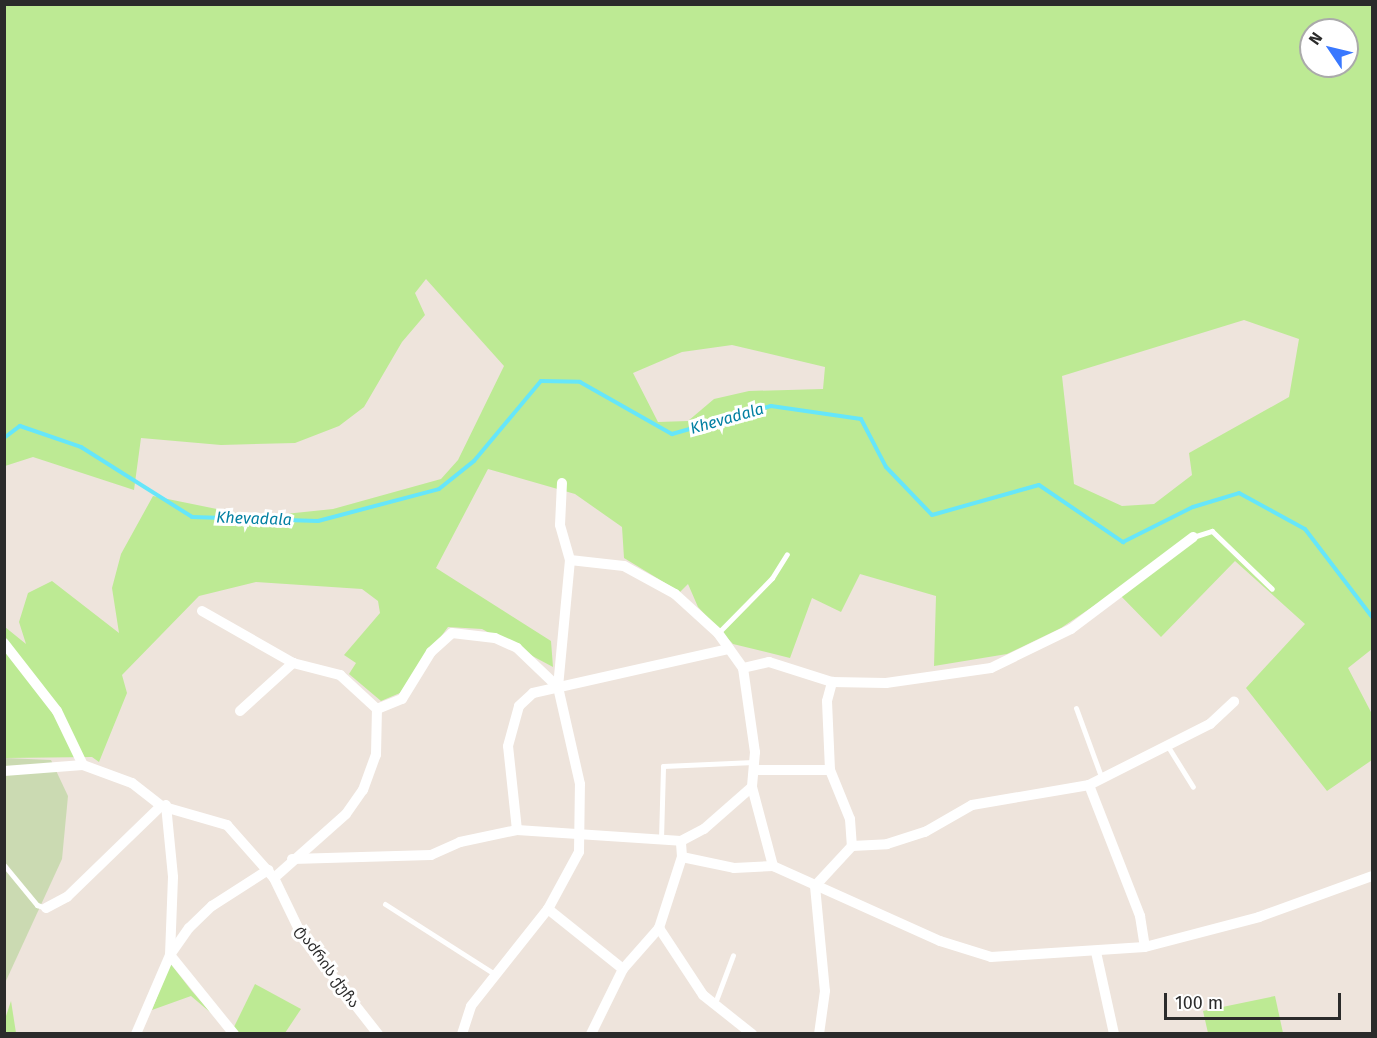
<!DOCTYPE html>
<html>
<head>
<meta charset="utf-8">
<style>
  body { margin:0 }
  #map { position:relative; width:1377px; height:1038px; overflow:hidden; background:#eee4dc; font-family:"Fira Sans","Noto Sans Georgian",sans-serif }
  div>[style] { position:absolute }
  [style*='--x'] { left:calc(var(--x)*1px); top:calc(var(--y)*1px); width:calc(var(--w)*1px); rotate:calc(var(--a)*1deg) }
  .green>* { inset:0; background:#bdea94 }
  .cemetery>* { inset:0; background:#cbdab2 }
  .stream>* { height:4px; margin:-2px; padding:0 2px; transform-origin:2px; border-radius:2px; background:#66e6fa }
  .lane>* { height:5px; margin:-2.5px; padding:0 2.5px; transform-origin:2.5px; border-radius:2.5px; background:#fff }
  .street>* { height:10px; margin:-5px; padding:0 5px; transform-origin:5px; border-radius:5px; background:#fff }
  span { translate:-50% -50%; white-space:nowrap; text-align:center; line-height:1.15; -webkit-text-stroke:6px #fff; paint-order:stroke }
  .street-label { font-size:15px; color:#2b2b2b }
  .water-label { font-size:16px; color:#0280a2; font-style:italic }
  .frame { position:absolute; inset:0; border:6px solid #2b2b2b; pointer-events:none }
  .north { position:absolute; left:1299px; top:18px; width:60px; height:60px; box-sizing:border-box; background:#fff; border:2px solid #aaa; border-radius:50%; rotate:305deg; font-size:16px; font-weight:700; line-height:24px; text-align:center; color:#2b2b2b }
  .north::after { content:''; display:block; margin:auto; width:21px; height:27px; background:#3978ff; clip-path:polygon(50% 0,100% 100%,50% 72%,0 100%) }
  .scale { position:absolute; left:1164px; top:993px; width:177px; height:27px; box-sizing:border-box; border:3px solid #2b2b2b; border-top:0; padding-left:8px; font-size:18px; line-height:21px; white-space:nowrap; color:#2b2b2b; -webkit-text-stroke:4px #fff; paint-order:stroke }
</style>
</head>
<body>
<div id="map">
  <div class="green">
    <i style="clip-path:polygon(evenodd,4px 5px,1372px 5px,1372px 649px,1348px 668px,1372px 714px,1372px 760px,1327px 791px,1246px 688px,1305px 624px,1235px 561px,1161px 637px,1116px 591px,1061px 628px,1007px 654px,934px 666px,936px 596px,860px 574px,841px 612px,812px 598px,790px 658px,733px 644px,698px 607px,688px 584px,680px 592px,624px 558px,622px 527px,575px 494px,488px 469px,436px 568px,551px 641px,553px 667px,482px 629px,448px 627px,400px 693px,381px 701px,349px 674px,356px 663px,344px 655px,380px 613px,378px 601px,362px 589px,256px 582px,199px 596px,122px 675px,127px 693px,99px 762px,92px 757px,5px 758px,5px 627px,26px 644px,19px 622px,28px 593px,52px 581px,119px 633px,112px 588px,121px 554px,153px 496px,256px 517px,333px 509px,441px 479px,458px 460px,504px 366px,426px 279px,415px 293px,425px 315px,402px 342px,364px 407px,339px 426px,295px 443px,221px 445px,141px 438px,134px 490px,33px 457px,5px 466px,4px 5px,1311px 30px,1347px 30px,1347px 66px,1311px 66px,1311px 30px,4px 5px,1244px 320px,1299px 339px,1289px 397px,1189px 453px,1192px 475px,1154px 504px,1122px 506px,1074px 484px,1062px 376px,1244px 320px,4px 5px,732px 345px,825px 367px,823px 389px,749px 391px,714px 399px,688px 421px,658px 422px,633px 373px,682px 352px,732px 345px)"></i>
    <i style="clip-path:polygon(170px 963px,191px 990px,211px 1013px,191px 996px,152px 1010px)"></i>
    <i style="clip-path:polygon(255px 984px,301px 1009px,285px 1033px,238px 1033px,234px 1027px)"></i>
    <i style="clip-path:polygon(1275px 996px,1283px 1033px,1208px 1033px,1203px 1011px)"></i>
    <i style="clip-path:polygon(11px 1001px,16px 1033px,5px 1033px,5px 1019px)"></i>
  </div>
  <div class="cemetery">
    <i style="clip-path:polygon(5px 758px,51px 760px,68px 796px,62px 859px,5px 983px)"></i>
  </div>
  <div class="stream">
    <i style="--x:4;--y:438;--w:20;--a:-37"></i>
    <i style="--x:20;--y:426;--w:65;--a:19"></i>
    <i style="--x:81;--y:447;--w:131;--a:32.2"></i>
    <i style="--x:192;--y:517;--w:126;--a:1.8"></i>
    <i style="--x:318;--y:521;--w:125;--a:-14.8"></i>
    <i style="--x:439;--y:489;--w:45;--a:-38.7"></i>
    <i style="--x:474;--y:461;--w:104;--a:-50.1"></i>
    <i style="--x:541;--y:381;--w:39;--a:1"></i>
    <i style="--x:580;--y:382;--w:106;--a:29.5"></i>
    <i style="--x:672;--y:434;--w:103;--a:-15.8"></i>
    <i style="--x:771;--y:406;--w:91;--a:8.2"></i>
    <i style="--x:861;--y:419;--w:54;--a:62.5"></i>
    <i style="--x:886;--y:467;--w:66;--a:46.2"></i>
    <i style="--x:932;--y:515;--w:111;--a:-15.7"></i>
    <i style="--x:1039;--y:485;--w:102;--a:34.2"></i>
    <i style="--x:1123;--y:542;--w:78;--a:-26.6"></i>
    <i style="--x:1193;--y:507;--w:48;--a:-16.9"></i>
    <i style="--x:1239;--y:493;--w:75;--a:28.6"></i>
    <i style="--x:1305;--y:529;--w:111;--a:52.7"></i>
  </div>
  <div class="lane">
    <i style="--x:1193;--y:537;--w:20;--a:-18"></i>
    <i style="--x:1212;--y:531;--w:83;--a:44"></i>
    <i style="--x:718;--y:633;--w:77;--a:-45.5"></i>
    <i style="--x:772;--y:578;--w:28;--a:-58"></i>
    <i style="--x:1076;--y:708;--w:76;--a:69.9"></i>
    <i style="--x:1167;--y:745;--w:49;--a:58.2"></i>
    <i style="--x:661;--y:839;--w:73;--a:-88.4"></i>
    <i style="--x:663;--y:766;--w:91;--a:-2.5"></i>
    <i style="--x:4;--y:865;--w:52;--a:50.5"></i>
    <i style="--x:37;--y:905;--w:9;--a:18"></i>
    <i style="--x:385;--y:904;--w:128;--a:32.6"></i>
    <i style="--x:715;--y:1003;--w:51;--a:-69.4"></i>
  </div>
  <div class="street">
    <i style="--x:570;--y:560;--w:54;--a:6.3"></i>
    <i style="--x:624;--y:566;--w:58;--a:28.8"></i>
    <i style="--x:675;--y:594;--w:58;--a:42.2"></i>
    <i style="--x:718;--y:633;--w:43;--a:54.5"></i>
    <i style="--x:743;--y:668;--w:85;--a:81.9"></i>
    <i style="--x:755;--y:752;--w:35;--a:95"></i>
    <i style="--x:752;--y:787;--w:82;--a:75.1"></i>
    <i style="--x:773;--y:866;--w:183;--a:24.2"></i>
    <i style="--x:940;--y:941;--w:53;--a:17.4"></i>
    <i style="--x:991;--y:957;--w:154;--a:-3.7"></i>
    <i style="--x:1145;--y:947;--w:118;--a:-14.7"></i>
    <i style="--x:1259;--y:917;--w:120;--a:-19.9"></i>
    <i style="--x:202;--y:611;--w:105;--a:29.7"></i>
    <i style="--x:293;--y:663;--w:49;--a:14.3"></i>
    <i style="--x:340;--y:675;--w:50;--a:42.6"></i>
    <i style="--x:4;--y:643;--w:86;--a:52.1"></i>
    <i style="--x:57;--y:711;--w:60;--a:64.3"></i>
    <i style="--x:83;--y:765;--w:52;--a:20.2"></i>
    <i style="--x:132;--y:783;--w:37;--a:38"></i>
    <i style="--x:161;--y:806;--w:69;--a:16.1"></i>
    <i style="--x:227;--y:825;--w:71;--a:48.4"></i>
    <i style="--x:274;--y:878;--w:69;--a:64.2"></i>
    <i style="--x:304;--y:940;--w:120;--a:51.8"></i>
    <i style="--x:743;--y:668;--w:27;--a:-13"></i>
    <i style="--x:769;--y:662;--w:66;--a:17.6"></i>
    <i style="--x:832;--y:682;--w:54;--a:1.1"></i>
    <i style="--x:886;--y:683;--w:106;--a:-8.1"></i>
    <i style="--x:991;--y:668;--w:89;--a:-26"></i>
    <i style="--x:1071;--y:629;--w:153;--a:-37"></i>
    <i style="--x:377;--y:709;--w:27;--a:-22"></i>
    <i style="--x:402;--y:699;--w:55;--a:-58.3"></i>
    <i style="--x:431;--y:652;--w:28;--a:-42"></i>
    <i style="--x:452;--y:633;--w:43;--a:6.6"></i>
    <i style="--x:495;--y:638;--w:24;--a:24"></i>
    <i style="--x:517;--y:648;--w:57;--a:43.6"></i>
    <i style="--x:240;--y:711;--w:72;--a:-42.2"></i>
    <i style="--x:756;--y:770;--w:74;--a:0"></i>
    <i style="--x:830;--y:770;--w:53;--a:67.8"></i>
    <i style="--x:850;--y:819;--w:27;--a:86"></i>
    <i style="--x:830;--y:770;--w:69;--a:-92.5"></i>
    <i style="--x:827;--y:701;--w:20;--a:-75"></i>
    <i style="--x:4;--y:771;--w:79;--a:-4.3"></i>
    <i style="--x:1089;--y:785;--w:141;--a:68.7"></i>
    <i style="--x:1140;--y:916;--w:31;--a:81"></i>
    <i style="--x:166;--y:805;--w:72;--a:84.4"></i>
    <i style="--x:173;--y:877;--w:78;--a:92.2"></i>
    <i style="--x:170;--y:955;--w:102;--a:51"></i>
    <i style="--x:517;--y:830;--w:84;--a:-96.1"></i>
    <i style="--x:508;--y:746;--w:41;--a:-74.6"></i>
    <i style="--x:519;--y:706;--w:19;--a:-43"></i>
    <i style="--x:533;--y:693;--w:201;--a:-12.7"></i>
    <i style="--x:682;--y:857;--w:53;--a:11.9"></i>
    <i style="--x:734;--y:868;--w:39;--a:-3"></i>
    <i style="--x:292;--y:859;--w:139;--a:-1.6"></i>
    <i style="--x:431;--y:855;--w:32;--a:-24"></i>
    <i style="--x:460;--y:842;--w:58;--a:-11.9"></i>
    <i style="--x:517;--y:830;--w:164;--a:3.8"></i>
    <i style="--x:681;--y:841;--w:26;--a:-28"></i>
    <i style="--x:704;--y:829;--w:64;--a:-41.2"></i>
    <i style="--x:274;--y:878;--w:96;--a:-41.6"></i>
    <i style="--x:346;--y:814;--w:29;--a:-55"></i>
    <i style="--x:363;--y:790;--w:37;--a:-70"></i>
    <i style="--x:376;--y:755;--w:46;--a:-88.8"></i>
    <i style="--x:815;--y:886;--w:54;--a:-47.2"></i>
    <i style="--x:852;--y:846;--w:35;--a:-3"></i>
    <i style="--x:887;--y:844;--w:40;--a:-18"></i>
    <i style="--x:925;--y:832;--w:54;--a:-29.9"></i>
    <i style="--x:972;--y:805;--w:119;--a:-9.7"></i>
    <i style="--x:1089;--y:785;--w:136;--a:-26.8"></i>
    <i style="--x:1210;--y:724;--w:33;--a:-43"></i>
    <i style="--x:815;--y:886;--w:105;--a:84.6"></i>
    <i style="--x:825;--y:991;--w:43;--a:97.9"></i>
    <i style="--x:46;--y:908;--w:24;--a:-28"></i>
    <i style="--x:67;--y:897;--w:131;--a:-44.1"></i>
    <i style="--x:548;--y:909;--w:96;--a:38.7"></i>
    <i style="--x:659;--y:928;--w:80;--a:56.7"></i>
    <i style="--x:703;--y:995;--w:63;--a:38.5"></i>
    <i style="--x:1096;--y:952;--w:84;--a:77.6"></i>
    <i style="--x:136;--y:1034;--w:86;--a:-66.7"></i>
    <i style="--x:170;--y:955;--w:33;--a:-55"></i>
    <i style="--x:189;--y:928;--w:32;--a:-44"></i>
    <i style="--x:212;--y:906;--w:67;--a:-32.7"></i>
    <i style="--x:462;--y:1034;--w:29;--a:-72"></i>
    <i style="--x:471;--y:1006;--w:124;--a:-51.6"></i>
    <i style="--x:548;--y:909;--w:65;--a:-61.5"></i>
    <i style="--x:579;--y:852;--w:68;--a:-89.2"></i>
    <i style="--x:580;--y:784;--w:99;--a:-102.8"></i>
    <i style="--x:558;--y:687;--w:128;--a:-84.6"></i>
    <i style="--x:570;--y:560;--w:36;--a:-106"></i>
    <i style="--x:560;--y:525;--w:42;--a:-87.3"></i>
    <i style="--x:591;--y:1034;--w:72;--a:-63.8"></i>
    <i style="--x:623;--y:969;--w:55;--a:-48.7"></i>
    <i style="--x:659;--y:928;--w:75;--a:-72.1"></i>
    <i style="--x:682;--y:857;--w:16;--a:-94"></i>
  </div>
  <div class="street-label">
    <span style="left:327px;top:967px;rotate:54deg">ტაძრის ქუჩა</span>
  </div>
  <div class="water-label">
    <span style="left:727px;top:419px;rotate:-16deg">Khevadala</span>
    <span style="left:254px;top:519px;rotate:2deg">Khevadala</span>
  </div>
  <div class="frame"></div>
  <div class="north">N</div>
  <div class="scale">100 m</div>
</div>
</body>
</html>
